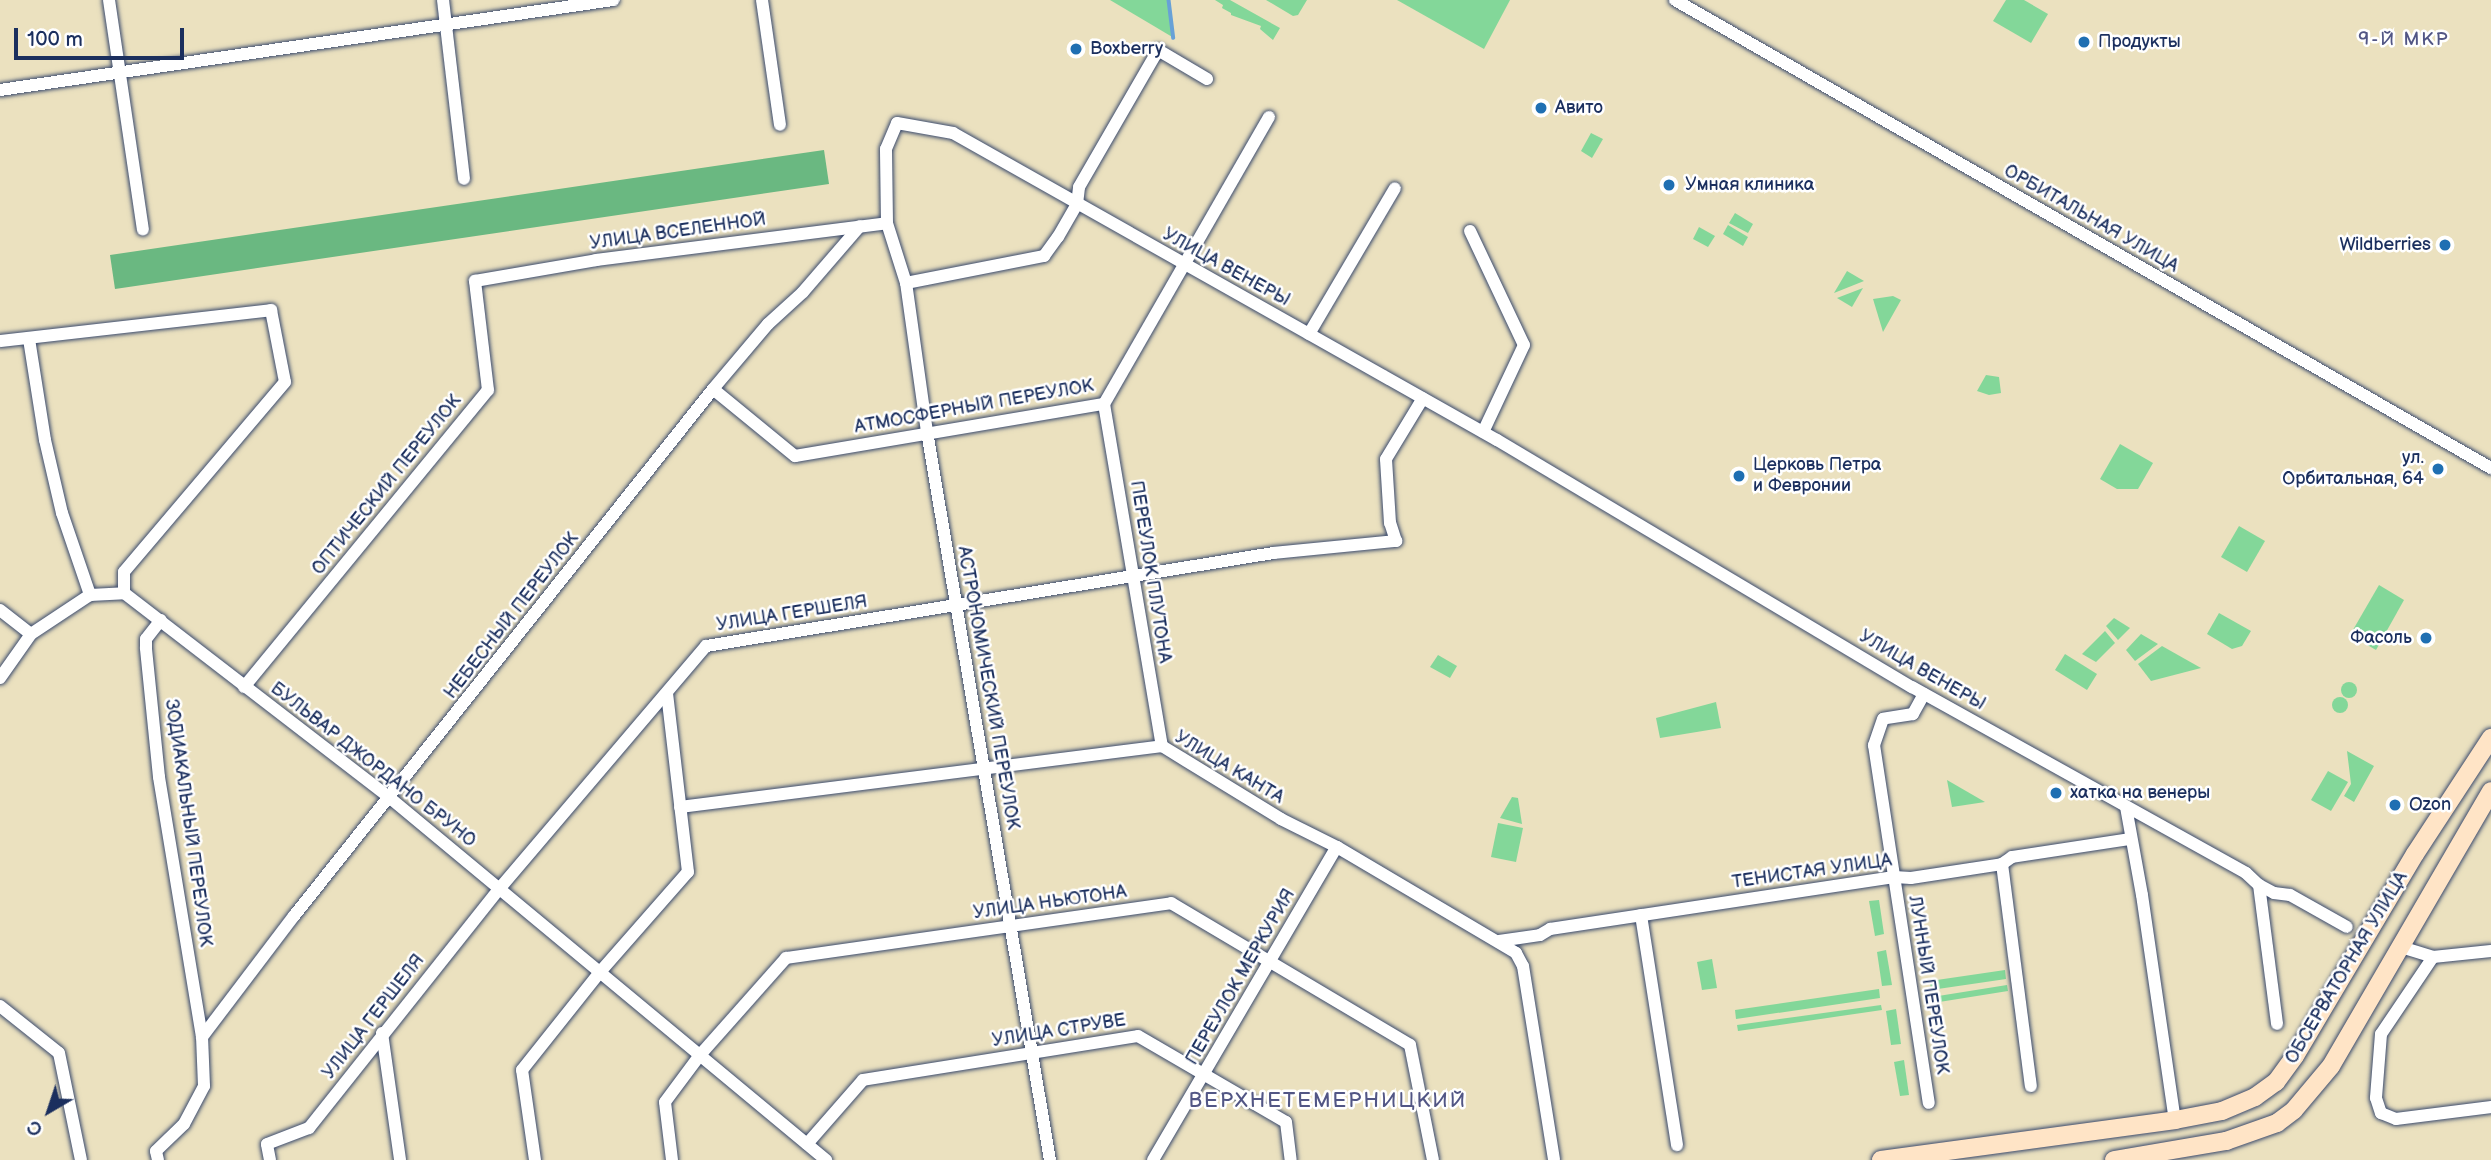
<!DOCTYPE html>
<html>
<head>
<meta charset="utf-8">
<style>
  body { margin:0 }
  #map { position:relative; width:2491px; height:1160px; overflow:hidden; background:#ebe1bf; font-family:"Balsamiq Sans",sans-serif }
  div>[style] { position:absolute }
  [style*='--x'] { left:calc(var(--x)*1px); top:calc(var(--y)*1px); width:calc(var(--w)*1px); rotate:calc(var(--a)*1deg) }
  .green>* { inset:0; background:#83d799 }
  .round { border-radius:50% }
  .forest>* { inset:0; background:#6ab881 }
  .stream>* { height:3.5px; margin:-1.75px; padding:0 1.75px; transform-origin:1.75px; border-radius:1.75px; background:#68a1d7 }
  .roads { filter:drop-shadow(0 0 2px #3a4a6d) drop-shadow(0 0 2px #3a4a6d) }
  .minor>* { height:12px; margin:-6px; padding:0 6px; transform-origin:6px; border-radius:6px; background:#fff }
  .secondary>* { height:18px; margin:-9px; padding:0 9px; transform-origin:9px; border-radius:9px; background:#ffe4c6 }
  .dots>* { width:19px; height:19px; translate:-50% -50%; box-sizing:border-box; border:4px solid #fff; border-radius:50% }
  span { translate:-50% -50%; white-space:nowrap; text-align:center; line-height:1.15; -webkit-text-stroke:5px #fff; paint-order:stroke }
  .poi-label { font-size:18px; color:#1b2f5e }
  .left { translate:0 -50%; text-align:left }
  .right { translate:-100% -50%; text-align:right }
  .street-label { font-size:18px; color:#1b2f5e }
  .neighbourhood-label { font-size:19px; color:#525685; letter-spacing:2px }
  .quarter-label { font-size:21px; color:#525685; letter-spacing:2px }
  .north { position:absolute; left:14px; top:1076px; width:70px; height:70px; -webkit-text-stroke:5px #fff; paint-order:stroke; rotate:219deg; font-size:19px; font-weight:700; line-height:28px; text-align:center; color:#1b2f5e }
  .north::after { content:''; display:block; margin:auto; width:24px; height:32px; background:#1b2f5e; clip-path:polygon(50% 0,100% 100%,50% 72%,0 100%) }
  .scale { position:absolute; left:14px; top:28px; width:170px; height:32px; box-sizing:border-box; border:4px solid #1b2f5e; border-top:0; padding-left:9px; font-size:21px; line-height:24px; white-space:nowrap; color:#1b2f5e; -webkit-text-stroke:5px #fff; paint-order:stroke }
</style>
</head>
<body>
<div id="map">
  <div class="green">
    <i style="clip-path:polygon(1110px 0,1169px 0,1174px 38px)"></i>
    <i style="clip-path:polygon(1215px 0,1230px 0,1280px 28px,1273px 40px,1260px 29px,1261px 26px,1231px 15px,1231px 13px,1222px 8px,1223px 5px)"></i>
    <i style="clip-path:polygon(1266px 0,1307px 0,1298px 15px,1293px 16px)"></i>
    <i style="clip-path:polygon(1397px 0,1510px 0,1484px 49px)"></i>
    <i style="clip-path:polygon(2006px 0,2024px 0,2048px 14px,2031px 43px,1993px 21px)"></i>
    <i style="clip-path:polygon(1591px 133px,1603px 139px,1592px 158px,1581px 151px)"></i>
    <i style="clip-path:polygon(1735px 213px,1753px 224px,1748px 233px,1729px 223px)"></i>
    <i style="clip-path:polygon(1728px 225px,1748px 237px,1743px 246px,1723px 234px)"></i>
    <i style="clip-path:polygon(1699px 227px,1715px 236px,1708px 247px,1693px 239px)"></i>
    <i style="clip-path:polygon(1847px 271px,1864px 281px,1834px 293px)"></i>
    <i style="clip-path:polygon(1863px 288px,1852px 307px,1837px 298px)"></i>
    <i style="clip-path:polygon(1893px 296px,1901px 300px,1883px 332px,1873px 299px)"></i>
    <i style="clip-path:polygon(1986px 375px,1999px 377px,2001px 393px,1989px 395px,1977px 391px)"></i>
    <i style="clip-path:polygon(2120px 444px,2153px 463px,2138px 489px,2117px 489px,2100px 479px)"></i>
    <i style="clip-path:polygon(2239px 526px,2265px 541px,2247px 572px,2221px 557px)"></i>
    <i style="clip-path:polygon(2379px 585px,2404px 600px,2376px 650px,2350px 635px)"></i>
    <i style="clip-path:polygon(2219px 613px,2251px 631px,2242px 646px,2232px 649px,2207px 634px)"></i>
    <i style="clip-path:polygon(2114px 618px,2130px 628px,2118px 640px,2106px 626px)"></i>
    <i style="clip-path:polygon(2105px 631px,2115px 643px,2096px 662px,2082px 654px)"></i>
    <i style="clip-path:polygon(2141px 634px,2158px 644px,2135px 661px,2126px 650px)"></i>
    <i style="clip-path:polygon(2162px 646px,2201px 668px,2151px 681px,2138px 664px)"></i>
    <i style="clip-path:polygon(2065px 654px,2097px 674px,2087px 690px,2055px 670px)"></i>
    <i style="clip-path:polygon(1438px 655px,1457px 666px,1450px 678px,1430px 667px)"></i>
    <i class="round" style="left:2341px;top:682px;width:16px;height:16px"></i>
    <i class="round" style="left:2332px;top:697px;width:16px;height:16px"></i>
    <i style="clip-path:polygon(1716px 702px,1721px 728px,1660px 738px,1656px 718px)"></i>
    <i style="clip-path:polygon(2347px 751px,2374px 766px,2354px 802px,2344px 796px,2351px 784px)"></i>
    <i style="clip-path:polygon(2328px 771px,2348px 782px,2331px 811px,2311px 800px)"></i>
    <i style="clip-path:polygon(1947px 780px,1985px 802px,1952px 807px)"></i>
    <i style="clip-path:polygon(1512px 797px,1518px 798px,1522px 824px,1500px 818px)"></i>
    <i style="clip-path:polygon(1498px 823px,1523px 828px,1516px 862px,1491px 857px)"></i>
    <i style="clip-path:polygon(1879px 900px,1884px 934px,1875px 936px,1869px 901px)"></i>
    <i style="clip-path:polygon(1886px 950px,1892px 985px,1882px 986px,1877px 952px)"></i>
    <i style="clip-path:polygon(1712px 959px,1717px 988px,1702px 990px,1697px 962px)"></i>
    <i style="clip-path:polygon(2005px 970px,2006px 979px,1931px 990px,1930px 981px)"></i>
    <i style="clip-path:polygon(2007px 985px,2008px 991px,1933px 1003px,1932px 997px)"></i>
    <i style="clip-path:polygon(1879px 989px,1880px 998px,1736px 1019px,1735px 1010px)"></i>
    <i style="clip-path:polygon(1881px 1005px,1882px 1010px,1738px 1031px,1737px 1025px)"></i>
    <i style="clip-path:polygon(1896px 1009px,1901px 1044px,1891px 1045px,1886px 1011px)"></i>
    <i style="clip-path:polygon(1904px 1060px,1909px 1095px,1900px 1096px,1894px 1062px)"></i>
  </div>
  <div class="forest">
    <i style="clip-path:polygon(824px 150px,829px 184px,115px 289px,110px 255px)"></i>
  </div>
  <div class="stream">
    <i style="--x:1169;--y:0;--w:38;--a:83"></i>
  </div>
  <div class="roads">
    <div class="minor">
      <i style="--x:109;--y:0;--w:232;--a:81.6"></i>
      <i style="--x:443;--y:0;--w:180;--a:83.3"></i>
      <i style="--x:762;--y:0;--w:126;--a:81.8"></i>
      <i style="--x:1675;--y:0;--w:941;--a:29.84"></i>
      <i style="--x:0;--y:90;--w:620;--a:-8.35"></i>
      <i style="--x:1470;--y:231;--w:126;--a:64.7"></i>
      <i style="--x:1524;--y:345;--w:96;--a:115.2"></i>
      <i style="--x:906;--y:283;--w:141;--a:-11.1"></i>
      <i style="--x:1044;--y:256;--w:24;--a:-54"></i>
      <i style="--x:1058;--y:237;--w:38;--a:-60"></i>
      <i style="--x:1077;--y:204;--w:17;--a:-83"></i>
      <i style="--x:1079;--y:187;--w:158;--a:-60"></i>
      <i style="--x:1158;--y:50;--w:57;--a:30.6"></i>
      <i style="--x:1309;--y:334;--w:169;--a:-59.5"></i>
      <i style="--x:29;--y:339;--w:102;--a:81"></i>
      <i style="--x:45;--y:440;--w:75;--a:76.9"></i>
      <i style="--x:62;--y:513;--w:87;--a:71.1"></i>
      <i style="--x:0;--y:341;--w:273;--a:-6.5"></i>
      <i style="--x:271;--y:310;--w:73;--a:79"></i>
      <i style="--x:285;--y:382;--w:249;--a:130.3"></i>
      <i style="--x:124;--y:572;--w:21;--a:90"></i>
      <i style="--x:713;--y:389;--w:106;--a:39.3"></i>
      <i style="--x:795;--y:456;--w:313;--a:-9.6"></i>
      <i style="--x:1104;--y:404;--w:331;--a:-60.1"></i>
      <i style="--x:1104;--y:404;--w:347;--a:80.4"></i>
      <i style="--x:0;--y:610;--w:39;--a:38"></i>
      <i style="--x:0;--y:678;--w:54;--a:-54.8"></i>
      <i style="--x:31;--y:634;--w:71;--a:-33.5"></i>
      <i style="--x:90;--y:595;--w:34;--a:-3"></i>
      <i style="--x:124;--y:593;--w:336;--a:37.6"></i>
      <i style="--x:390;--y:798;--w:567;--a:39.7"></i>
      <i style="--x:244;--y:687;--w:384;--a:-50.6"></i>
      <i style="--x:488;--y:390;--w:110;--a:-96.8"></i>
      <i style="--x:475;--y:281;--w:123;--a:-9.8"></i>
      <i style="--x:596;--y:260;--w:293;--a:-7.2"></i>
      <i style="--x:1924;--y:694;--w:23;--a:119"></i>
      <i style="--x:1913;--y:714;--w:30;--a:171"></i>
      <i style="--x:1883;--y:719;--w:28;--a:109"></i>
      <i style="--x:1874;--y:745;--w:362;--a:81.3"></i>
      <i style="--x:680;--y:807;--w:486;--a:-7.2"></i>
      <i style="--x:1162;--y:746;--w:140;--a:31.5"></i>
      <i style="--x:1281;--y:819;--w:63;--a:26.6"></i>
      <i style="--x:1337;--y:847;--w:208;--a:30.6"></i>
      <i style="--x:1516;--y:953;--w:15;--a:62"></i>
      <i style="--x:1523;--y:966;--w:196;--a:80.9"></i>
      <i style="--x:2126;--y:807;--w:89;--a:79.7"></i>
      <i style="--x:2142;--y:895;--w:227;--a:81.7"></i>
      <i style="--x:2002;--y:864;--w:224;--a:82.6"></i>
      <i style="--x:2259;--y:885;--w:140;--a:82.6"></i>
      <i style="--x:1641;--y:915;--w:233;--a:81.1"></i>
      <i style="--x:1499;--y:941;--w:41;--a:-8.3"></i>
      <i style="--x:1540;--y:935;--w:12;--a:-31"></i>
      <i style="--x:1550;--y:929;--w:348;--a:-8.6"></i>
      <i style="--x:1894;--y:877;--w:17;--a:3"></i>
      <i style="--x:1911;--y:878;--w:92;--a:-8.7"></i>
      <i style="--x:2002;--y:864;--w:12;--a:-35"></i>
      <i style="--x:2012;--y:857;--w:119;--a:-8.7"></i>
      <i style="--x:2401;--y:947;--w:34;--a:17"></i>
      <i style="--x:2433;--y:957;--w:58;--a:-5.9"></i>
      <i style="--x:2433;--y:957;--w:93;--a:124"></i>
      <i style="--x:2381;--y:1034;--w:64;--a:94.5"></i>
      <i style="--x:2376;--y:1098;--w:16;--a:72"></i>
      <i style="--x:2381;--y:1113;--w:16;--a:22"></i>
      <i style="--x:2396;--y:1119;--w:96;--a:-7.2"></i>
      <i style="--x:0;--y:1006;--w:75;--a:38.5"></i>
      <i style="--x:59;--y:1053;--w:109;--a:78.4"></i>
      <i style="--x:382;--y:1033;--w:128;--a:81.9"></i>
      <i style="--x:202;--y:1037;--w:152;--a:-52.8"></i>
      <i style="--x:294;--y:916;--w:673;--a:-51.51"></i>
      <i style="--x:713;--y:389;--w:85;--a:-49.8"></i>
      <i style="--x:768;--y:324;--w:47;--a:-42.4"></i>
      <i style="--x:803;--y:292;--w:87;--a:-49.2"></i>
      <i style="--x:807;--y:1144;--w:85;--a:-48.8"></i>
      <i style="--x:863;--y:1080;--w:278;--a:-9.1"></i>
      <i style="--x:1138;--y:1036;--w:171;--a:30.2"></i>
      <i style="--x:1286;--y:1122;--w:38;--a:83"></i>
      <i style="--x:158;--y:1160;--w:9;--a:-103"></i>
      <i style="--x:156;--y:1151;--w:39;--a:-44"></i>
      <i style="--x:184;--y:1124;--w:43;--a:-62.2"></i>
      <i style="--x:204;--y:1086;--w:49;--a:-92.3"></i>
      <i style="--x:202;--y:1037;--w:264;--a:-99.4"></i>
      <i style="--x:159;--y:777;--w:130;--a:-95.8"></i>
      <i style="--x:146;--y:648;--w:9;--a:-90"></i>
      <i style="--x:146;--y:639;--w:24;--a:-52"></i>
      <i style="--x:270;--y:1160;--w:16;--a:-101"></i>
      <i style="--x:267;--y:1144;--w:45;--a:-20.9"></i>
      <i style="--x:309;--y:1128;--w:307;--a:-51.5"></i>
      <i style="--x:500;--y:888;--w:318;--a:-49.6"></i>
      <i style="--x:706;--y:646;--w:575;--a:-9.31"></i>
      <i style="--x:1273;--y:553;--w:124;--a:-5.6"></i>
      <i style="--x:1396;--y:541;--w:19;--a:-108"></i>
      <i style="--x:1390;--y:523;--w:64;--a:-93.6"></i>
      <i style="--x:1386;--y:459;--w:71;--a:-58.8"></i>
      <i style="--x:535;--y:1160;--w:91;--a:-98.2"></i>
      <i style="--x:522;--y:1070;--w:125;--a:-51.5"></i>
      <i style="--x:600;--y:972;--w:133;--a:-48.7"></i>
      <i style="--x:688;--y:872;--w:179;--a:-96.7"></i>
      <i style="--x:672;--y:1160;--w:58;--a:-96.9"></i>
      <i style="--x:665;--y:1102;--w:59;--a:-53.3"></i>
      <i style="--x:700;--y:1055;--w:130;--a:-48.4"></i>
      <i style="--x:786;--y:958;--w:389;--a:-8.1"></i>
      <i style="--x:1171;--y:903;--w:278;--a:30.7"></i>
      <i style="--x:1410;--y:1045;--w:117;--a:78.7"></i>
      <i style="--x:1050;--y:1160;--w:738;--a:-99.59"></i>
      <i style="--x:927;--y:432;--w:150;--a:-98"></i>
      <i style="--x:906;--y:283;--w:63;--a:-107.6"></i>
      <i style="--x:887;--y:223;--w:74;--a:-90.8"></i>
      <i style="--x:886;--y:149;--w:28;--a:-67"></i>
      <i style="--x:897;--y:123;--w:57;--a:10.1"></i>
      <i style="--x:953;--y:133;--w:625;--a:29.44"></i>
      <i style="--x:1497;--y:440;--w:483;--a:30.8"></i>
      <i style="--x:1912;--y:687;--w:382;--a:29.1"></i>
      <i style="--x:2246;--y:873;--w:18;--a:43"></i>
      <i style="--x:2259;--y:885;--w:17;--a:28"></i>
      <i style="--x:2274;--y:893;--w:16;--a:7"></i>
      <i style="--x:2290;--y:895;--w:65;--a:29.3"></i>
      <i style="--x:1153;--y:1160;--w:363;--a:-59.6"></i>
    </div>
    <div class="secondary">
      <i style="--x:1881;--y:1160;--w:297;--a:-7.7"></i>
      <i style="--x:2175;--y:1120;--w:48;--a:-10.8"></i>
      <i style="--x:2222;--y:1111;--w:36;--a:-23"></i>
      <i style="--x:2255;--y:1097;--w:26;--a:-36"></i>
      <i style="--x:2276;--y:1082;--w:32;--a:-54"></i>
      <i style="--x:2295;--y:1056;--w:235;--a:-59.3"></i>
      <i style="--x:2415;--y:854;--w:139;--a:-56.8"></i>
      <i style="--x:2114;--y:1160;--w:114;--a:-9.6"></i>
      <i style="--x:2226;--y:1141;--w:54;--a:-19.4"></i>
      <i style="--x:2277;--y:1123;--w:21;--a:-37"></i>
      <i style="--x:2294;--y:1110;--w:57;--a:-49.9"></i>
      <i style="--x:2331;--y:1066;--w:318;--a:-59.8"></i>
    </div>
  </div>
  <div class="dots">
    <i style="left:2084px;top:42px;background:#1f6fb2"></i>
    <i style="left:1076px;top:49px;background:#1f6fb2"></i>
    <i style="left:1541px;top:108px;background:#1f6fb2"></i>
    <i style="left:1669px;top:185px;background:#1f6fb2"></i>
    <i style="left:2445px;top:245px;background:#1f6fb2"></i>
    <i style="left:2438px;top:469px;background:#1f6fb2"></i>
    <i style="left:1739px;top:476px;background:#1f6fb2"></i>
    <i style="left:2426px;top:638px;background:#1f6fb2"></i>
    <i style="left:2056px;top:793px;background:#1f6fb2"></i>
    <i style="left:2395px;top:805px;background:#1f6fb2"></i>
  </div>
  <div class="poi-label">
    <span class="left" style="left:2098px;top:42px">Продукты</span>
    <span class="left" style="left:1090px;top:49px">Boxberry</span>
    <span class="left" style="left:1555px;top:108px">Авито</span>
    <span class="left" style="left:1685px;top:185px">Умная клиника</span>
    <span class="right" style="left:2431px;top:245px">Wildberries</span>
    <span class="right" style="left:2424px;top:469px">ул.<br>Орбитальная, 64</span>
    <span class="left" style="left:1753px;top:476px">Церковь Петра<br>и Февронии</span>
    <span class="right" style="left:2412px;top:638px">Фасоль</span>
    <span class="left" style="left:2070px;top:793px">хатка на венеры</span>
    <span class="left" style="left:2409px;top:805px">Ozon</span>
  </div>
  <div class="street-label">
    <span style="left:2091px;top:219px;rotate:30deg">ОРБИТАЛЬНАЯ УЛИЦА</span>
    <span style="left:678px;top:232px;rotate:-8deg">УЛИЦА ВСЕЛЕННОЙ</span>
    <span style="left:1226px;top:268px;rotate:29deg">УЛИЦА ВЕНЕРЫ</span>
    <span style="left:974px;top:407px;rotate:-10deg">АТМОСФЕРНЫЙ ПЕРЕУЛОК</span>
    <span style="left:387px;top:485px;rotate:-51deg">ОПТИЧЕСКИЙ ПЕРЕУЛОК</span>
    <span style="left:1150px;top:572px;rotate:81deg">ПЕРЕУЛОК ПЛУТОНА</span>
    <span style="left:792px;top:614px;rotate:-9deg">УЛИЦА ГЕРШЕЛЯ</span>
    <span style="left:512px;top:616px;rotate:-52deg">НЕБЕСНЫЙ ПЕРЕУЛОК</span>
    <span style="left:1922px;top:671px;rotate:30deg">УЛИЦА ВЕНЕРЫ</span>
    <span style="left:988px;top:688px;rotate:80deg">АСТРОНОМИЧЕСКИЙ ПЕРЕУЛОК</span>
    <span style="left:373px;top:765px;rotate:38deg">БУЛЬВАР ДЖОРДАНО БРУНО</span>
    <span style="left:1229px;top:768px;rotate:31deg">УЛИЦА КАНТА</span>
    <span style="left:188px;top:823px;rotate:82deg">ЗОДИАКАЛЬНЫЙ ПЕРЕУЛОК</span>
    <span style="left:1812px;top:872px;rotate:-8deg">ТЕНИСТАЯ УЛИЦА</span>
    <span style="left:1050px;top:903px;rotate:-8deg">УЛИЦА НЬЮТОНА</span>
    <span style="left:2347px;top:968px;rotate:-59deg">ОБСЕРВАТОРНАЯ УЛИЦА</span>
    <span style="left:1241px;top:977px;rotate:-60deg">ПЕРЕУЛОК МЕРКУРИЯ</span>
    <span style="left:1928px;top:985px;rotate:81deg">ЛУННЫЙ ПЕРЕУЛОК</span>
    <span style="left:374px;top:1017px;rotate:-52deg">УЛИЦА ГЕРШЕЛЯ</span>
    <span style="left:1059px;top:1031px;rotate:-9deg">УЛИЦА СТРУВЕ</span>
  </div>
  <div class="neighbourhood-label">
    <span style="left:2404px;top:40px">9-Й МКР</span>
  </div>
  <div class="quarter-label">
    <span style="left:1328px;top:1101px">ВЕРХНЕТЕМЕРНИЦКИЙ</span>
  </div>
  <div class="north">С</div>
  <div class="scale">100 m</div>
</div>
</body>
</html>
